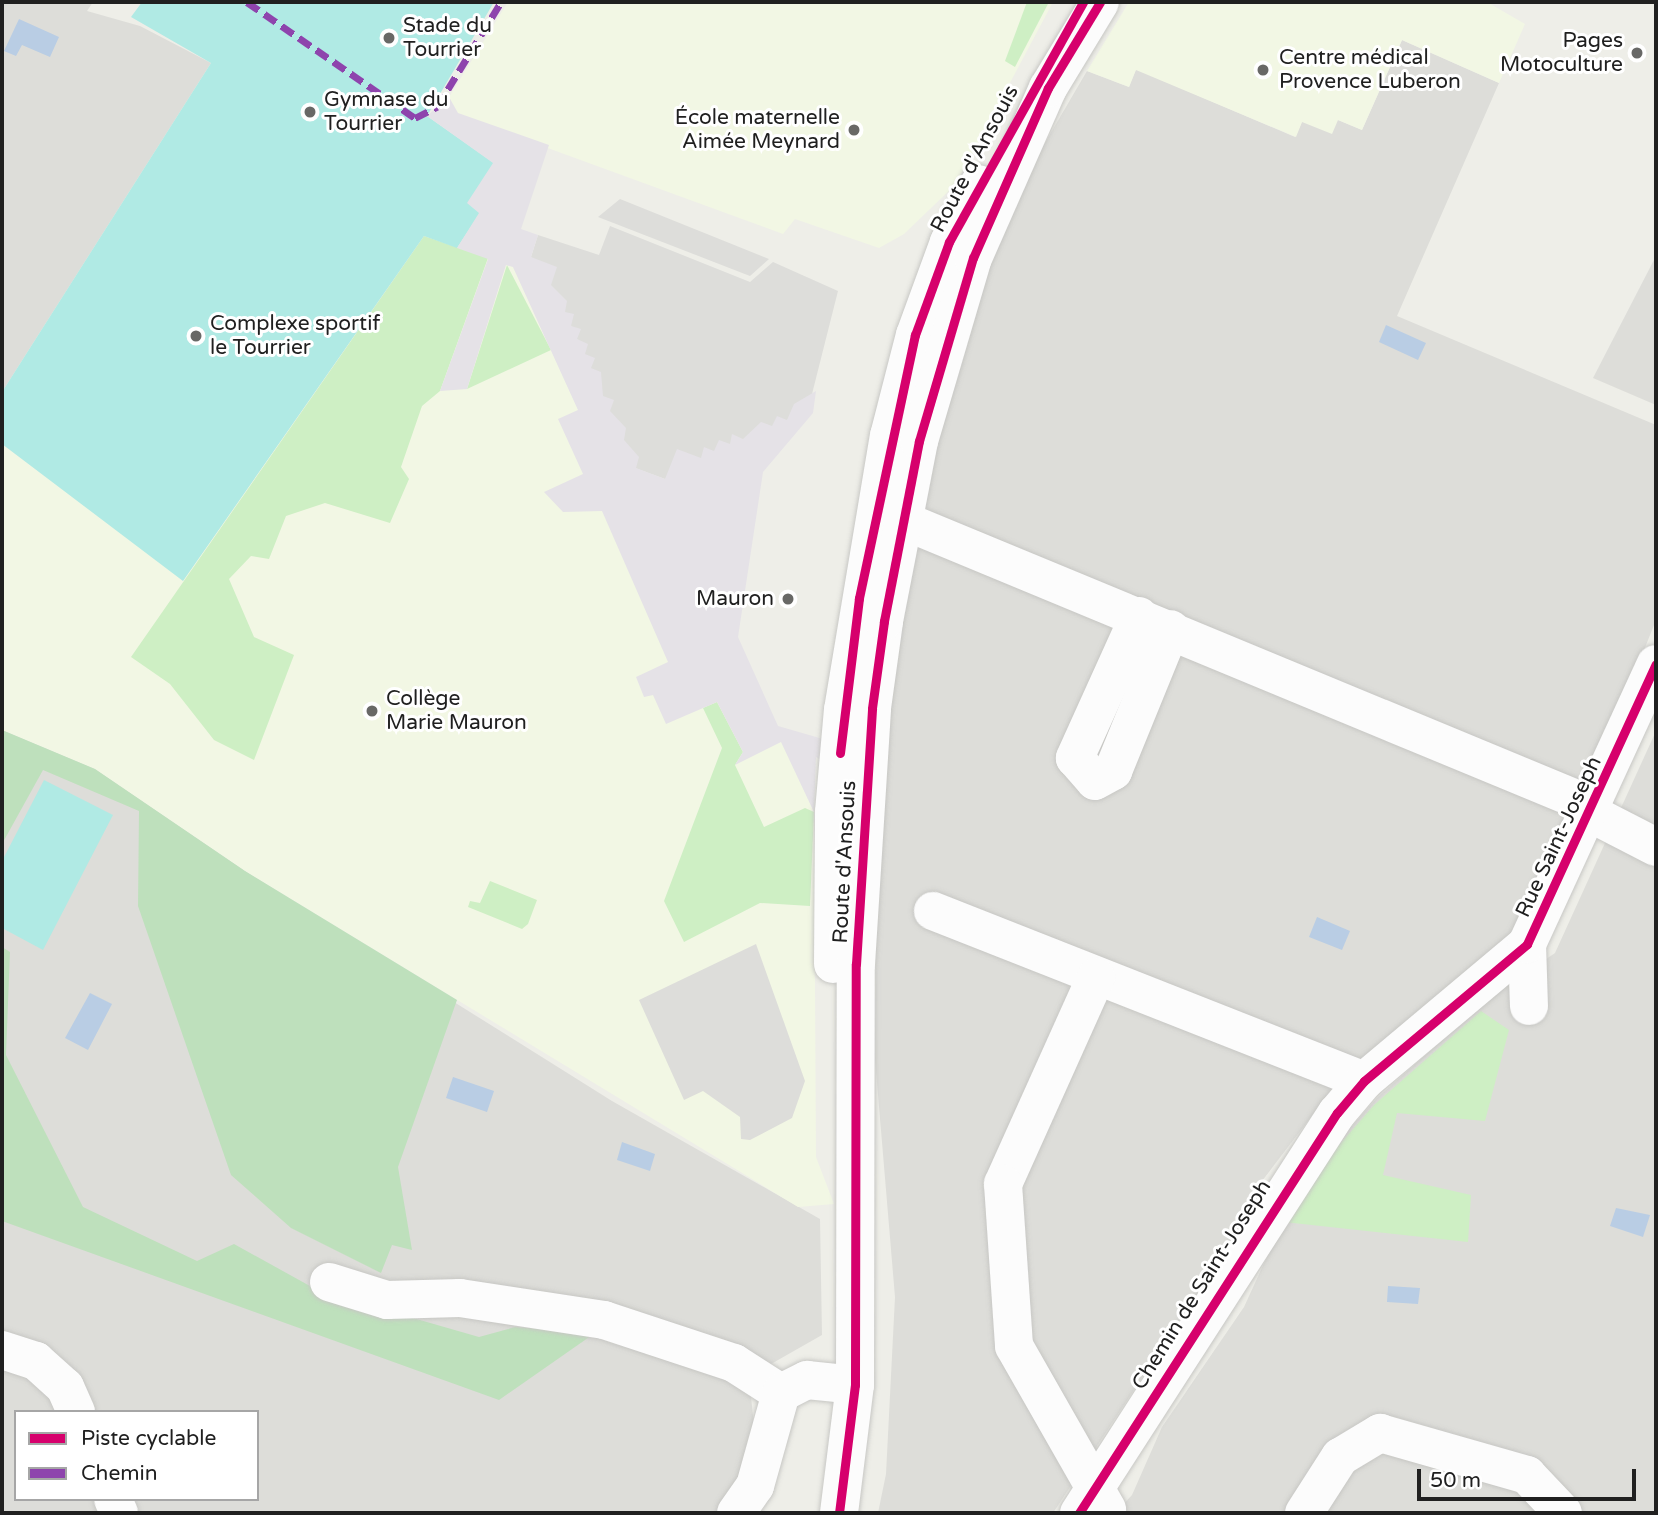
<!DOCTYPE html>
<html>
<head>
<meta charset="utf-8">
<style>
  body { margin:0 }
  #map { position:relative; width:1658px; height:1515px; overflow:hidden; background:#eeeee8; font-family:"Varela Round",sans-serif }
  div>[style] { position:absolute }
  [style*='--x'] { left:calc(var(--x)*1px); top:calc(var(--y)*1px); width:calc(var(--w)*1px); rotate:calc(var(--a)*1deg) }
  .residential>* { inset:0; background:#ddddd9 }
  .education>* { inset:0; background:#f2f7e4 }
  .grass>* { inset:0; background:#ceefc4 }
  .forest>* { inset:0; background:#bee0bc }
  .pitch>* { inset:0; background:#b0eae4 }
  .parking>* { inset:0; background:#ddddda }
  .plaza>* { inset:0; background:#e5e2e7 }
  .water>* { inset:0; background:#b9cde4 }
  .roads { filter:drop-shadow(0 0 2px #c7c7c4) drop-shadow(0 0 2px #c7c7c4) }
  .minor>* { height:38px; margin:-19px; padding:0 19px; transform-origin:19px; border-radius:19px; background:#fcfcfc }
  .quiet>* { height:7px; margin-top:-3.5px; transform-origin:0; background:repeating-linear-gradient(90deg,#8e44ad 0 14px,transparent 0 21px) }
  .cycleway>* { height:9px; margin:-4.5px; padding:0 4.5px; transform-origin:4.5px; border-radius:4.5px; background:#d6006c }
  .dots>* { width:19px; height:19px; translate:-50% -50%; box-sizing:border-box; border:4px solid #fff; border-radius:50% }
  span { translate:-50% -50%; white-space:nowrap; text-align:center; line-height:1.15; -webkit-text-stroke:6px #fff; paint-order:stroke }
  .poi-label { font-size:21px; color:#202020 }
  .left { translate:0 -50%; text-align:left }
  .right { translate:-100% -50%; text-align:right }
  .street-label { font-size:21px; color:#202020 }
  .frame { position:absolute; inset:0; border:4px solid #202020; pointer-events:none }
  .legend { position:absolute; left:14px; top:1410px; width:245px; height:91px; box-sizing:border-box; background:#fff; border:2px solid #a6a6a6; margin:0; padding:9px 12px; list-style:none; font-size:21px; color:#202020 }
  .legend li { display:flex; align-items:center; gap:14px; height:35px }
  .legend b { width:35px; border:2px solid #a6a6a6 }
  .scale { position:absolute; left:1417px; top:1469px; width:219px; height:32px; box-sizing:border-box; border:4px solid #202020; border-top:0; padding-left:9px; font-size:21px; line-height:24px; white-space:nowrap; color:#202020; -webkit-text-stroke:5px #fff; paint-order:stroke }
</style>
</head>
<body>
<div id="map">
  <div class="residential">
    <i style="clip-path:polygon(2px 2px,93px 2px,87px 11px,140px 26px,211px 63px,2px 392px)"></i>
    <i style="clip-path:polygon(1402px 40px,1499px 83px,1397px 316px,1656px 425px,1656px 620px,1545px 898px,1497px 950px,1314px 1113px,1262px 1181px,1221px 1257px,1053px 1513px,878px 1513px,886px 1474px,895px 1297px,875px 1059px,877px 742px,920px 492px,971px 306px,1025px 177px,1087px 71px,1129px 87px,1136px 69px,1295px 137px,1302px 122px,1338px 120px,1362px 130px)"></i>
    <i style="clip-path:polygon(1656px 256px,1656px 405px,1593px 378px)"></i>
    <i style="clip-path:polygon(evenodd,2px 730px,95px 769px,245px 871px,612px 1101px,820px 1219px,822px 1335px,771px 1364px,751px 1397px,756px 1444px,718px 1513px,2px 1513px,2px 730px,16px 1412px,257px 1412px,257px 1499px,16px 1499px,16px 1412px)"></i>
    <i style="clip-path:polygon(1656px 731px,1656px 1513px,1115px 1513px,1132px 1495px,1162px 1427px,1244px 1307px,1282px 1224px,1322px 1160px,1377px 1098px,1490px 998px,1555px 953px)"></i>
  </div>
  <div class="education">
    <i style="clip-path:polygon(508px 2px,1053px 2px,956px 184px,904px 234px,879px 248px,795px 219px,783px 234px,457px 115px,449px 97px)"></i>
    <i style="clip-path:polygon(1129px 2px,1487px 2px,1525px 24px,1499px 83px,1402px 40px,1362px 130px,1338px 120px,1332px 134px,1302px 122px,1296px 137px,1136px 70px,1129px 87px,1087px 71px)"></i>
    <i style="clip-path:polygon(424px 236px,513px 267px,675px 622px,781px 741px,814px 812px,816px 1157px,834px 1204px,798px 1207px,245px 871px,95px 769px,2px 730px,2px 444px,183px 580px)"></i>
  </div>
  <div class="grass">
    <i style="clip-path:polygon(1027px 2px,1049px 2px,1015px 67px,1005px 61px)"></i>
    <i style="clip-path:polygon(424px 236px,488px 258px,440px 391px,422px 406px,401px 467px,409px 479px,390px 523px,325px 503px,286px 516px,269px 559px,251px 556px,229px 579px,254px 637px,294px 655px,254px 760px,214px 740px,170px 684px,131px 657px)"></i>
    <i style="clip-path:polygon(507px 265px,551px 350px,467px 389px)"></i>
    <i style="clip-path:polygon(717px 702px,743px 752px,735px 765px,764px 827px,805px 808px,814px 812px,810px 906px,760px 903px,684px 942px,664px 901px,722px 748px,703px 708px)"></i>
    <i style="clip-path:polygon(490px 881px,537px 900px,528px 924px,522px 929px,468px 907px,470px 901px,480px 903px)"></i>
    <i style="clip-path:polygon(1481px 1011px,1509px 1030px,1485px 1121px,1397px 1113px,1383px 1175px,1471px 1195px,1468px 1242px,1284px 1222px,1324px 1162px,1374px 1105px)"></i>
  </div>
  <div class="forest">
    <i style="clip-path:polygon(2px 730px,95px 769px,245px 871px,457px 1000px,398px 1167px,412px 1250px,392px 1245px,381px 1273px,291px 1228px,231px 1175px,138px 906px,139px 811px,43px 770px,2px 844px)"></i>
    <i style="clip-path:polygon(2px 947px,10px 952px,6px 1055px,83px 1207px,197px 1261px,234px 1244px,319px 1291px,479px 1337px,515px 1327px,595px 1333px,499px 1400px,2px 1221px)"></i>
  </div>
  <div class="pitch">
    <i style="clip-path:polygon(142px 2px,494px 2px,427px 116px,494px 163px,480px 213px,457px 248px,424px 236px,183px 581px,2px 444px,2px 392px,211px 63px,131px 17px)"></i>
    <i style="clip-path:polygon(44px 780px,113px 815px,43px 950px,2px 928px,2px 861px)"></i>
  </div>
  <div class="parking">
    <i style="clip-path:polygon(620px 199px,769px 259px,750px 276px,598px 217px)"></i>
    <i style="clip-path:polygon(610px 226px,750px 282px,773px 262px,838px 291px,811px 398px,787px 420px,665px 479px,635px 468px,565px 312px,531px 257px,538px 235px,599px 255px)"></i>
    <i style="clip-path:polygon(756px 944px,805px 1081px,792px 1118px,750px 1140px,741px 1139px,740px 1117px,703px 1091px,684px 1100px,639px 1000px)"></i>
  </div>
  <div class="plaza">
    <i style="clip-path:polygon(449px 97px,458px 113px,549px 145px,521px 229px,538px 235px,531px 257px,557px 267px,551px 285px,567px 301px,565px 312px,574px 314px,571px 326px,581px 329px,577px 339px,588px 344px,585px 354px,595px 358px,591px 368px,601px 372px,603px 396px,614px 400px,610px 411px,626px 428px,624px 440px,639px 457px,636px 468px,665px 479px,677px 449px,701px 458px,704px 447px,714px 451px,719px 440px,730px 444px,732px 434px,743px 439px,761px 422px,772px 426px,777px 416px,787px 420px,794px 404px,816px 391px,813px 413px,763px 472px,738px 637px,778px 726px,823px 739px,827px 764px,816px 757px,814px 812px,781px 742px,735px 765px,743px 752px,717px 702px,666px 724px,653px 695px,644px 697px,636px 677px,668px 662px,602px 511px,563px 512px,544px 492px,583px 474px,558px 419px,578px 410px,513px 267px,506px 265px,467px 389px,440px 391px,488px 259px,457px 248px,479px 213px,467px 203px,493px 163px,427px 116px)"></i>
  </div>
  <div class="water">
    <i style="clip-path:polygon(19px 19px,59px 37px,50px 57px,22px 45px,16px 56px,4px 51px)"></i>
    <i style="clip-path:polygon(1386px 325px,1426px 343px,1418px 360px,1379px 342px)"></i>
    <i style="clip-path:polygon(1317px 917px,1350px 931px,1342px 950px,1309px 937px)"></i>
    <i style="clip-path:polygon(90px 993px,112px 1004px,88px 1050px,65px 1038px)"></i>
    <i style="clip-path:polygon(453px 1077px,494px 1091px,487px 1112px,446px 1098px)"></i>
    <i style="clip-path:polygon(622px 1142px,655px 1154px,650px 1171px,617px 1160px)"></i>
    <i style="clip-path:polygon(1616px 1208px,1650px 1215px,1643px 1237px,1610px 1226px)"></i>
    <i style="clip-path:polygon(1388px 1286px,1420px 1288px,1418px 1304px,1387px 1302px)"></i>
  </div>
  <div class="roads">
    <div class="minor">
      <i style="--x:902;--y:520;--w:748;--a:22.48"></i>
      <i style="--x:1139;--y:616;--w:156;--a:114.3"></i>
      <i style="--x:1075;--y:758;--w:30;--a:49"></i>
      <i style="--x:1095;--y:781;--w:21;--a:-29"></i>
      <i style="--x:1113;--y:771;--w:153;--a:-67.8"></i>
      <i style="--x:1590;--y:813;--w:74;--a:27.3"></i>
      <i style="--x:933;--y:911;--w:463;--a:21.5"></i>
      <i style="--x:1527;--y:944;--w:62;--a:88.2"></i>
      <i style="--x:833;--y:964;--w:152;--a:-89.6"></i>
      <i style="--x:834;--y:812;--w:102;--a:-85"></i>
      <i style="--x:843;--y:710;--w:278;--a:-80.5"></i>
      <i style="--x:889;--y:436;--w:104;--a:-75.6"></i>
      <i style="--x:915;--y:335;--w:99;--a:-69.9"></i>
      <i style="--x:949;--y:242;--w:65;--a:-62.7"></i>
      <i style="--x:1096;--y:977;--w:227;--a:114.2"></i>
      <i style="--x:1003;--y:1184;--w:162;--a:86.1"></i>
      <i style="--x:1014;--y:1346;--w:188;--a:60.3"></i>
      <i style="--x:329;--y:1282;--w:61;--a:17.2"></i>
      <i style="--x:387;--y:1300;--w:73;--a:-1.6"></i>
      <i style="--x:460;--y:1298;--w:146;--a:8.7"></i>
      <i style="--x:604;--y:1320;--w:137;--a:18.3"></i>
      <i style="--x:734;--y:1363;--w:56;--a:32.6"></i>
      <i style="--x:2;--y:1350;--w:36;--a:18"></i>
      <i style="--x:36;--y:1361;--w:39;--a:42"></i>
      <i style="--x:65;--y:1387;--w:27;--a:66"></i>
      <i style="--x:113;--y:1499;--w:15;--a:67"></i>
      <i style="--x:736;--y:1513;--w:33;--a:-55"></i>
      <i style="--x:755;--y:1486;--w:97;--a:-74.4"></i>
      <i style="--x:781;--y:1393;--w:29;--a:-27"></i>
      <i style="--x:807;--y:1380;--w:48;--a:5.9"></i>
      <i style="--x:839;--y:1513;--w:129;--a:-82.9"></i>
      <i style="--x:855;--y:1385;--w:421;--a:-89.9"></i>
      <i style="--x:856;--y:964;--w:256;--a:-86.4"></i>
      <i style="--x:872;--y:708;--w:88;--a:-82.1"></i>
      <i style="--x:884;--y:621;--w:183;--a:-79"></i>
      <i style="--x:919;--y:441;--w:191;--a:-73.6"></i>
      <i style="--x:973;--y:258;--w:186;--a:-66.2"></i>
      <i style="--x:1048;--y:88;--w:100;--a:-58.8"></i>
      <i style="--x:1079;--y:1513;--w:476;--a:-57.2"></i>
      <i style="--x:1337;--y:1113;--w:42;--a:-49.8"></i>
      <i style="--x:1364;--y:1081;--w:213;--a:-40"></i>
      <i style="--x:1527;--y:944;--w:308;--a:-65.3"></i>
      <i style="--x:1304;--y:1513;--w:67;--a:-57.3"></i>
      <i style="--x:1340;--y:1457;--w:47;--a:-31"></i>
      <i style="--x:1380;--y:1433;--w:153;--a:15.9"></i>
      <i style="--x:1527;--y:1475;--w:52;--a:46.5"></i>
    </div>
  </div>
  <div class="quiet">
    <i style="--x:247;--y:2;--w:204;--a:34.6"></i>
    <i style="--x:415;--y:118;--w:25;--a:-27"></i>
    <i style="--x:437;--y:107;--w:123;--a:-58.6"></i>
  </div>
  <div class="cycleway">
    <i style="--x:840;--y:753;--w:156;--a:-83"></i>
    <i style="--x:859;--y:598;--w:269;--a:-78"></i>
    <i style="--x:915;--y:335;--w:99;--a:-69.9"></i>
    <i style="--x:949;--y:242;--w:275;--a:-60.8"></i>
    <i style="--x:839;--y:1513;--w:129;--a:-82.9"></i>
    <i style="--x:855;--y:1385;--w:421;--a:-89.9"></i>
    <i style="--x:856;--y:964;--w:256;--a:-86.4"></i>
    <i style="--x:872;--y:708;--w:88;--a:-82.1"></i>
    <i style="--x:884;--y:621;--w:183;--a:-79"></i>
    <i style="--x:919;--y:441;--w:191;--a:-73.6"></i>
    <i style="--x:973;--y:258;--w:186;--a:-66.2"></i>
    <i style="--x:1048;--y:88;--w:100;--a:-58.8"></i>
    <i style="--x:1079;--y:1513;--w:476;--a:-57.2"></i>
    <i style="--x:1337;--y:1113;--w:42;--a:-49.8"></i>
    <i style="--x:1364;--y:1081;--w:213;--a:-40"></i>
    <i style="--x:1527;--y:944;--w:308;--a:-65.3"></i>
  </div>
  <div class="dots">
    <i style="left:389px;top:38px;background:#686866"></i>
    <i style="left:1637px;top:53px;background:#686866"></i>
    <i style="left:1263px;top:70px;background:#686866"></i>
    <i style="left:310px;top:112px;background:#686866"></i>
    <i style="left:854px;top:130px;background:#686866"></i>
    <i style="left:196px;top:336px;background:#686866"></i>
    <i style="left:788px;top:599px;background:#686866"></i>
    <i style="left:372px;top:711px;background:#686866"></i>
  </div>
  <div class="poi-label">
    <span class="left" style="left:403px;top:38px">Stade du<br>Tourrier</span>
    <span class="right" style="left:1623px;top:53px">Pages<br>Motoculture</span>
    <span class="left" style="left:1279px;top:70px">Centre médical<br>Provence Luberon</span>
    <span class="left" style="left:324px;top:112px">Gymnase du<br>Tourrier</span>
    <span class="right" style="left:840px;top:130px">École maternelle<br>Aimée Meynard</span>
    <span class="left" style="left:210px;top:336px">Complexe sportif<br>le Tourrier</span>
    <span class="right" style="left:774px;top:599px">Mauron</span>
    <span class="left" style="left:386px;top:711px">Collège<br>Marie Mauron</span>
  </div>
  <div class="street-label">
    <span style="left:975px;top:159px;rotate:-62deg">Route d'Ansouis</span>
    <span style="left:1559px;top:837px;rotate:-65deg">Rue Saint-Joseph</span>
    <span style="left:845px;top:862px;rotate:-87deg">Route d'Ansouis</span>
    <span style="left:1202px;top:1285px;rotate:-58deg">Chemin de Saint-Joseph</span>
  </div>
  <div class="frame"></div>
  <ul class="legend">
  <li><b style="height:9px;background:#d6006c"></b>Piste cyclable</li>
  <li><b style="height:9px;background:#8e44ad"></b>Chemin</li>
  </ul>
  <div class="scale">50 m</div>
</div>
</body>
</html>
